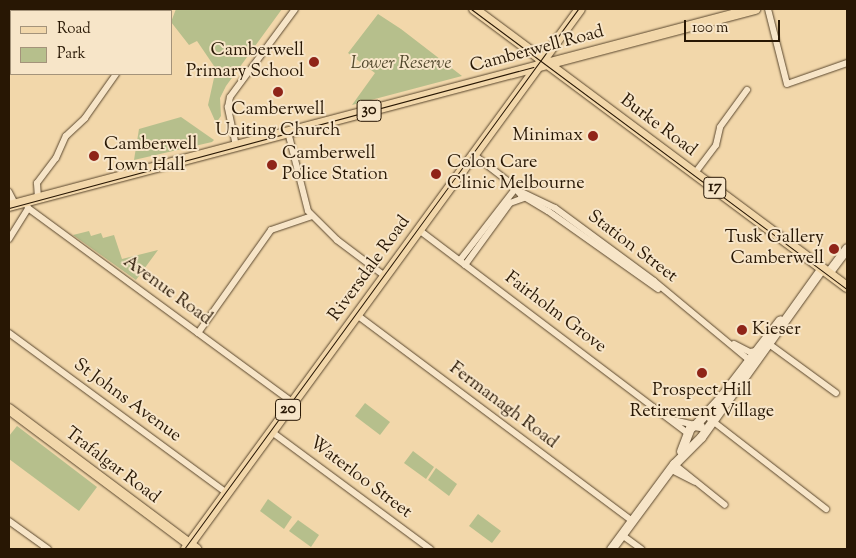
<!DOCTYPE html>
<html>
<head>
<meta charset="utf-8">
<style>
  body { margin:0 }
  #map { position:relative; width:856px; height:558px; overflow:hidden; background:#f2d7aa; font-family:"Sorts Mill Goudy",serif }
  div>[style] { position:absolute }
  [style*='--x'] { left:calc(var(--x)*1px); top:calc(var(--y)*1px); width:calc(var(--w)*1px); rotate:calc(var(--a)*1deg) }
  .green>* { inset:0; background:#b6bf8c }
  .roads { filter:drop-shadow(0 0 1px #5a472e) drop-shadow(0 0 1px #5a472e) }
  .street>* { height:6px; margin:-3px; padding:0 3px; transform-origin:3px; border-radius:3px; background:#f7e5c8 }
  .secondary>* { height:9px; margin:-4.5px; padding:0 4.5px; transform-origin:4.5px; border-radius:4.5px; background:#f7e5c8 }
  .primary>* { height:10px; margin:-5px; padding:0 5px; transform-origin:5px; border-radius:5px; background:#f2d7aa }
  .tram>* { height:1px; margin:-0.5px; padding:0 0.5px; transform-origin:0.5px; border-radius:0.5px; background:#281704 }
  .dots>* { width:14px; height:14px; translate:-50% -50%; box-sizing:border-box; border:2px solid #f7e5c8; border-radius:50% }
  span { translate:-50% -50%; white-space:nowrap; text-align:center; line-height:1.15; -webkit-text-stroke:4px #f7e5c8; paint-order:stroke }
  .shield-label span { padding:1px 4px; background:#f7e5c8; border:1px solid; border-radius:4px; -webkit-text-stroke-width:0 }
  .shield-label { font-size:16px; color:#281704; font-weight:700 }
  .street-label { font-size:18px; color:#281704 }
  .poi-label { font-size:18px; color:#281704 }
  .right { translate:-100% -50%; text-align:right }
  .left { translate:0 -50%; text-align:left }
  .park-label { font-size:18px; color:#53492d; font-style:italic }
  .frame { position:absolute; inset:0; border:10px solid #281704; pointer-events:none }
  .legend { position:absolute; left:10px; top:10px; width:162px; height:65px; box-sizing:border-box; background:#f7e5c8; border:1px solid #a4937a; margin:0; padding:6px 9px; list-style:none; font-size:15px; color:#281704 }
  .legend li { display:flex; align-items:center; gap:10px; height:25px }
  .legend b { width:25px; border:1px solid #a4937a }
  .scale { position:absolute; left:684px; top:20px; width:96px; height:22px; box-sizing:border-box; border:2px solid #281704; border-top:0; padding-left:6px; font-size:15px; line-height:18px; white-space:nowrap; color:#281704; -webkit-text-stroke:4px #f7e5c8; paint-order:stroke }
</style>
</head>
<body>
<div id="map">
  <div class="green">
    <i style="clip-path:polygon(176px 9px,282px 9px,226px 86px,220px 98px,221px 116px,216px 123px,208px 105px,216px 69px,197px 41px,189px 45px,171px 22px)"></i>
    <i style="clip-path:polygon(378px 14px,401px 29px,462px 76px,352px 105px,375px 73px,348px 53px)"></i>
    <i style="clip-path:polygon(181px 117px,214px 140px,212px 142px,134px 160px,139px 129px)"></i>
    <i style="clip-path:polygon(89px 231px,91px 236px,101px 233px,103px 238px,114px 235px,122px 259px,158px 250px,136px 280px,73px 235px)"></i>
    <i style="clip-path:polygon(365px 403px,390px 422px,380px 435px,355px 416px)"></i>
    <i style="clip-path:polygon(17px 426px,97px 487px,79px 511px,9px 459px,9px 436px)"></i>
    <i style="clip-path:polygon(413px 451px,434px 467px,426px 479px,404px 463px)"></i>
    <i style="clip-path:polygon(436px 468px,457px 484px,449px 496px,428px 480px)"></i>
    <i style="clip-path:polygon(268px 499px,292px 517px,284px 529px,260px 511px)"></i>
    <i style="clip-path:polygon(478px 514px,501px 531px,492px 543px,469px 526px)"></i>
    <i style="clip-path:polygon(298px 520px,319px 535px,311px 547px,289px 531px)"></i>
  </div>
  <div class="roads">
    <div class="street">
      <i style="--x:116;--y:9;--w:4;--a:27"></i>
      <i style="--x:768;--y:9;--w:77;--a:75.8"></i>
      <i style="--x:787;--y:84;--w:64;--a:-19.3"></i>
      <i style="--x:163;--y:11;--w:3;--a:-45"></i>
      <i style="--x:288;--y:132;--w:81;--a:75.8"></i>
      <i style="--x:308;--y:211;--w:41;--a:45"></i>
      <i style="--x:337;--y:240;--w:60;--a:36.9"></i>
      <i style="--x:236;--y:146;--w:40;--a:-102"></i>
      <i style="--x:228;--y:107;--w:10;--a:-79"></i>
      <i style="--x:230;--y:97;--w:109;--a:-53.5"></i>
      <i style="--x:474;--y:155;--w:44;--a:37.6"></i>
      <i style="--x:509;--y:182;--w:18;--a:47"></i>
      <i style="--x:521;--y:195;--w:31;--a:31"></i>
      <i style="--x:548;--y:211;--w:135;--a:35.3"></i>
      <i style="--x:695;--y:173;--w:35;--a:-53"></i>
      <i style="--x:716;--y:145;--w:18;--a:-77"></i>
      <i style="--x:720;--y:127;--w:46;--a:-53.9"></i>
      <i style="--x:515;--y:189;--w:44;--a:25.4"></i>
      <i style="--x:555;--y:208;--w:123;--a:36.4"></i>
      <i style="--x:654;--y:281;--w:124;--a:39.7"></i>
      <i style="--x:9;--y:192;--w:13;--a:63"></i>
      <i style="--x:38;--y:198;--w:15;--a:-94"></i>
      <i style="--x:37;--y:183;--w:31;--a:-53"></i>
      <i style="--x:56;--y:158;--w:24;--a:-66"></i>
      <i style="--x:66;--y:136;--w:26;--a:-43"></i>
      <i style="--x:85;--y:118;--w:54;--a:-54.8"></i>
      <i style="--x:26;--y:201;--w:7;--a:74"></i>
      <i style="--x:28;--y:208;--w:329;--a:36.3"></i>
      <i style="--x:419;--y:230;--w:338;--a:37.1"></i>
      <i style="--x:9;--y:239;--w:36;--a:-58"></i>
      <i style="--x:460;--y:260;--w:90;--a:-52.2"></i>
      <i style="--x:465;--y:265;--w:77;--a:-54"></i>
      <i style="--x:510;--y:203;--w:15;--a:-20"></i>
      <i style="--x:357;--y:315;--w:344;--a:36.8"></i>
      <i style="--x:9;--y:333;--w:270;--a:36.3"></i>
      <i style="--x:198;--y:333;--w:126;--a:-54.7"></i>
      <i style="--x:271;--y:230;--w:43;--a:-18.9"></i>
      <i style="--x:734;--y:344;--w:18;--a:27"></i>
      <i style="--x:750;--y:352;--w:6;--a:-9"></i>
      <i style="--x:769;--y:344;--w:83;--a:36.2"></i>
      <i style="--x:710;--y:419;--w:147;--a:37.8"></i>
      <i style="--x:673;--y:420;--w:22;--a:13"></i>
      <i style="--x:272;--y:432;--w:197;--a:36.5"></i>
      <i style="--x:674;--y:464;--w:65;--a:38.8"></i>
      <i style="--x:670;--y:469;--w:28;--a:27"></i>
      <i style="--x:9;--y:521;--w:48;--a:35.7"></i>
      <i style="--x:622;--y:535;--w:24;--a:36"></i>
    </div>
    <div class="secondary">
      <i style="--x:828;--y:273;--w:31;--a:-53"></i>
      <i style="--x:695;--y:425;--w:37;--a:-47"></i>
      <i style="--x:720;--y:398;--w:98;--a:-52.4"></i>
      <i style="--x:681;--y:451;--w:25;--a:-69"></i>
      <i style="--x:690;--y:428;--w:5;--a:-37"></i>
      <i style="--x:694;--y:425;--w:6;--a:9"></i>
      <i style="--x:611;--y:549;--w:106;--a:-53.5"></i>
      <i style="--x:674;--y:464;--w:38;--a:-45"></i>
      <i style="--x:701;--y:437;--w:208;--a:-54.4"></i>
    </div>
    <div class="primary">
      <i style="--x:474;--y:9;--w:465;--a:36.7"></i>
      <i style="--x:33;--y:11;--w:2;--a:-63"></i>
      <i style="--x:9;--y:44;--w:4;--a:-63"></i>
      <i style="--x:9;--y:206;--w:772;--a:-14.79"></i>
      <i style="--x:9;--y:409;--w:234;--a:36.8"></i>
      <i style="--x:186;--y:549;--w:668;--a:-53.88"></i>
    </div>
  </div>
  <div class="tram">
    <i style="--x:471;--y:9;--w:469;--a:36.7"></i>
    <i style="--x:9;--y:208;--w:543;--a:-15.06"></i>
    <i style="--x:184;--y:549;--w:668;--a:-53.88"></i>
  </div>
  <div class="dots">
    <i style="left:314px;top:62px;background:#8f2418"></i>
    <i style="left:278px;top:92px;background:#8f2418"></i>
    <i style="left:593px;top:136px;background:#8f2418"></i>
    <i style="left:94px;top:156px;background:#8f2418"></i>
    <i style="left:272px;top:165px;background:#8f2418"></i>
    <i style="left:436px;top:174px;background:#8f2418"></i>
    <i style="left:834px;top:249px;background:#8f2418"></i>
    <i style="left:742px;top:330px;background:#8f2418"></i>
    <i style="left:702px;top:373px;background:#8f2418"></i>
  </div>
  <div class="shield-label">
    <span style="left:369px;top:111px">30</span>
    <span style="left:715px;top:188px">17</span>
    <span style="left:288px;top:410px">20</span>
  </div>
  <div class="street-label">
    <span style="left:537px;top:50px;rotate:-15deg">Camberwell Road</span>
    <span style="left:658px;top:126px;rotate:37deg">Burke Road</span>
    <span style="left:632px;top:247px;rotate:37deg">Station Street</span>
    <span style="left:370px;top:269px;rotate:-54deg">Riversdale Road</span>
    <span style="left:167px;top:291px;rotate:36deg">Avenue Road</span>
    <span style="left:555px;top:313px;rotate:37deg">Fairholm Grove</span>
    <span style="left:127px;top:401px;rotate:36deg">St Johns Avenue</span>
    <span style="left:503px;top:406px;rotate:37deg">Fermanagh Road</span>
    <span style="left:112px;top:466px;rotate:37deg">Trafalgar Road</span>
    <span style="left:360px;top:478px;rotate:37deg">Waterloo Street</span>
  </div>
  <div class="poi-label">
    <span class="right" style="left:304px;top:62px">Camberwell<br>Primary School</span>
    <span style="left:278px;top:121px">Camberwell<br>Uniting Church</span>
    <span class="right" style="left:583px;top:136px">Minimax</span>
    <span class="left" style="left:104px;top:156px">Camberwell<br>Town Hall</span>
    <span class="left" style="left:282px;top:165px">Camberwell<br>Police Station</span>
    <span class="left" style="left:447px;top:174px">Colon Care<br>Clinic Melbourne</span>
    <span class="right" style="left:824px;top:249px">Tusk Gallery<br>Camberwell</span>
    <span class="left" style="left:752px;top:330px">Kieser</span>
    <span style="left:702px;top:402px">Prospect Hill<br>Retirement Village</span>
  </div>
  <div class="park-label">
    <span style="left:401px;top:64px">Lower Reserve</span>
  </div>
  <div class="frame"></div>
  <ul class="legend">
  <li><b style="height:6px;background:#f2d7aa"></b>Road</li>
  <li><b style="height:14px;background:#b6bf8c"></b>Park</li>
  </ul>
  <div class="scale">100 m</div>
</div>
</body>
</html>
